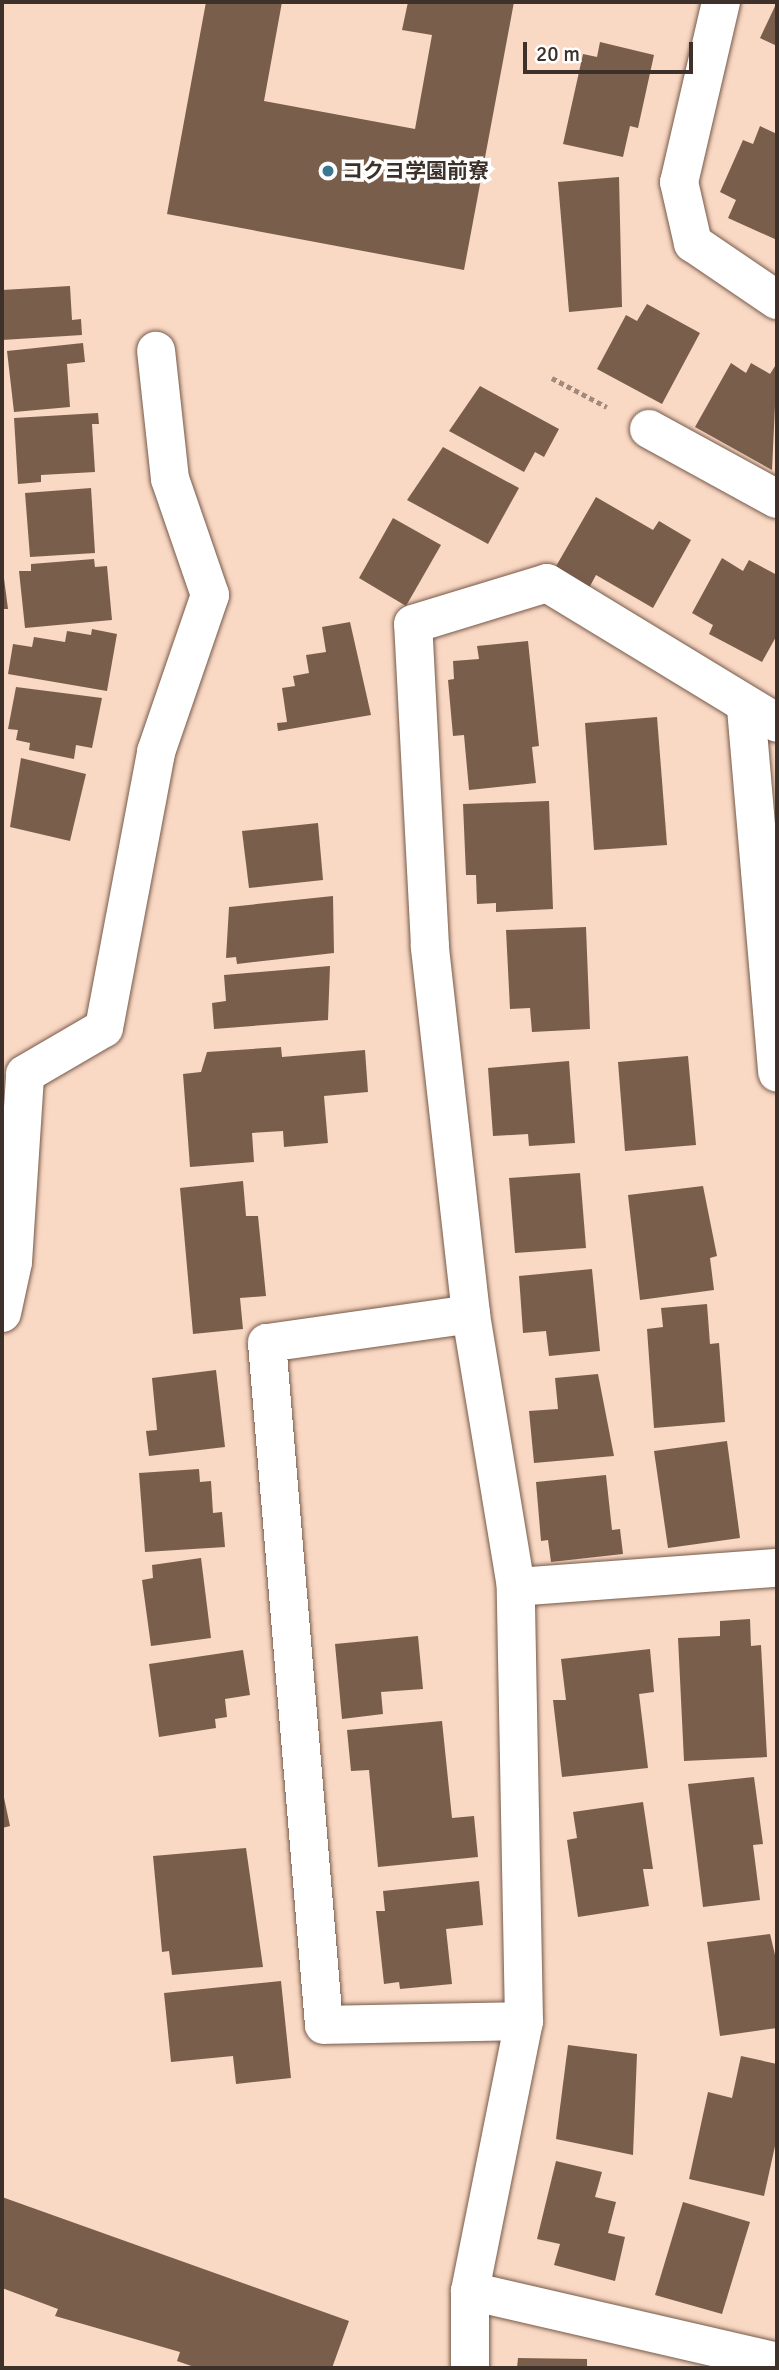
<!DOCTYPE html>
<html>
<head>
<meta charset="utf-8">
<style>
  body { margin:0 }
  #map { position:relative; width:779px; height:2370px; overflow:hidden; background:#f9d8c4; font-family:Signika,"Noto Sans JP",sans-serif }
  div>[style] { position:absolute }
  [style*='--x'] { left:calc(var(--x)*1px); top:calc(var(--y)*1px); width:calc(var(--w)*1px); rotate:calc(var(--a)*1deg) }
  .building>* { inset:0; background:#7a5e4c }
  .path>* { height:4.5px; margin-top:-2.25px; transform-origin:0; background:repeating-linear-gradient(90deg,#a18a7c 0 5px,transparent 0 8.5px) }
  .roads { filter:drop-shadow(0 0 2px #765a49) drop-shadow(0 0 2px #765a49) }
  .minor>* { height:38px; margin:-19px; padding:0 19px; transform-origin:19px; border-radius:19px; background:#fff }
  .dots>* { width:19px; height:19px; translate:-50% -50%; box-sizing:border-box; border:4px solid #fff; border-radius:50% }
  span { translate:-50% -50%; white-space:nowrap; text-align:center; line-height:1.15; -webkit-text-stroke:7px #fff; paint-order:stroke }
  .poi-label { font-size:21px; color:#3d3129; font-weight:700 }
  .left { translate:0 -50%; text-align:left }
  .frame { position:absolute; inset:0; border:4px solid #3d3129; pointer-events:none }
  .scale { position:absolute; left:523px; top:42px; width:170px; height:32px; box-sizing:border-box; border:4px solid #3d3129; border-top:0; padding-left:9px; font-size:21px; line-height:24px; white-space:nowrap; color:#3d3129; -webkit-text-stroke:5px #fff; paint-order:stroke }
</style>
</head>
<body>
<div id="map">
  <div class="building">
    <i style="clip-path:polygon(206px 2px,282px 2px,264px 101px,415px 129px,432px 35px,402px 30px,408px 2px,514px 2px,464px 270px,167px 214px)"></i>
    <i style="clip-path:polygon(777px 2px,777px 46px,760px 38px)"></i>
    <i style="clip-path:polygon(600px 42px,654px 55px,638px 128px,630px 126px,623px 157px,563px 144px,583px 54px,597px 57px)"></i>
    <i style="clip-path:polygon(760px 126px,777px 134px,777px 240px,728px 218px,736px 200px,720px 192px,743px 140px,753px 144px)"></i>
    <i style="clip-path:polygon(619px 177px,622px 307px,569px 312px,558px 182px)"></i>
    <i style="clip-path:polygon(70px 286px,72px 320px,81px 319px,82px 335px,2px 340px,2px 290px)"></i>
    <i style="clip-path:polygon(647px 304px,700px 333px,662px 404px,597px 369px,626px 315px,637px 321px)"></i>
    <i style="clip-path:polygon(83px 343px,85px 362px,67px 364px,70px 407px,14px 412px,7px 351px)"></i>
    <i style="clip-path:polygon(731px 363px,746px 373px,751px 363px,770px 374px,777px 363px,772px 470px,695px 427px)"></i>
    <i style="clip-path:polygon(480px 386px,559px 429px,544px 457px,535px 452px,524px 472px,449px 431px)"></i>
    <i style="clip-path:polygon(98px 413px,99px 424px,92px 424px,95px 472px,41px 475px,41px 482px,18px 484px,14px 418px)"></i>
    <i style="clip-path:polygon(443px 447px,519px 488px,488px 544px,407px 500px)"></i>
    <i style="clip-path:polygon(91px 488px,95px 553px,30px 557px,25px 493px)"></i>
    <i style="clip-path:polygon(596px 497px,653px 530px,659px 521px,691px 540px,653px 608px,596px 575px,589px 588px,555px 568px)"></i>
    <i style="clip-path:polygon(393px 518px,441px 545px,406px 606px,359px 578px)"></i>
    <i style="clip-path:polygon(722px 558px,743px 571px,749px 560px,777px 575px,777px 635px,762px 662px,709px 634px,713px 625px,692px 613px)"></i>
    <i style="clip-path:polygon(94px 559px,95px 567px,107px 566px,112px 620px,25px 628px,19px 571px,31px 571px,31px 564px)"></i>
    <i style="clip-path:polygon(2px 563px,8px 609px,2px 609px)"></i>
    <i style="clip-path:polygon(350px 622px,371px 715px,278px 731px,277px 723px,287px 722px,282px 688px,295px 686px,293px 676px,309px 673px,306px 655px,326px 652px,322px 627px)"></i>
    <i style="clip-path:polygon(92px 629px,117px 634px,107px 691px,8px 674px,13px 644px,32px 647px,34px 637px,65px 642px,67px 631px,91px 635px)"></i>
    <i style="clip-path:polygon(528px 641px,539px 746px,532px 747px,536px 783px,469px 790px,464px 735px,453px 736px,448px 680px,454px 679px,453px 661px,479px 659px,477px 646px)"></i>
    <i style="clip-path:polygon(16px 687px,102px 698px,92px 748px,76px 745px,74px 759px,29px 750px,30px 743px,16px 740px,18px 730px,8px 729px)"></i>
    <i style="clip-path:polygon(657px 717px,667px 845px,594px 850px,585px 723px)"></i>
    <i style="clip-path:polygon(21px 758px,86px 774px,70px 841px,10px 827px)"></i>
    <i style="clip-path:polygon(549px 801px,553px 909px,496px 912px,496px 903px,477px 904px,476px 875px,466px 875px,463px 804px)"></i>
    <i style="clip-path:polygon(318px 823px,323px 880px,249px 888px,242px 831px)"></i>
    <i style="clip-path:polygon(333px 896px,334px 953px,237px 964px,236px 957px,226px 958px,229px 907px)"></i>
    <i style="clip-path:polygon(586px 927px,590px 1029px,532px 1032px,530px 1008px,510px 1009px,506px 930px)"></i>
    <i style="clip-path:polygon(330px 966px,328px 1020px,214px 1029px,212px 1003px,226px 1001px,224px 975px)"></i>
    <i style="clip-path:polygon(281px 1047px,282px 1057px,365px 1050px,368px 1092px,324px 1096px,328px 1143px,284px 1147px,283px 1131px,252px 1133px,254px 1162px,190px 1167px,183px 1074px,201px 1072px,207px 1052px)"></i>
    <i style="clip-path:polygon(688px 1056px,696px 1145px,625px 1151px,618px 1062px)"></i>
    <i style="clip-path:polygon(569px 1061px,575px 1143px,529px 1146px,528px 1134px,493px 1136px,488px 1068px)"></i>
    <i style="clip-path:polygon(580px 1173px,586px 1248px,515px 1253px,509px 1178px)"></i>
    <i style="clip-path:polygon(243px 1181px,246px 1216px,258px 1216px,266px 1296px,240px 1298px,243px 1329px,193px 1334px,180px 1188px)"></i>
    <i style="clip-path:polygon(703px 1186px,717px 1256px,710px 1258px,714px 1290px,640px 1300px,628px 1195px)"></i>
    <i style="clip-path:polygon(592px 1269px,600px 1351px,549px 1356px,546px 1331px,523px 1333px,519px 1276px)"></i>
    <i style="clip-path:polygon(707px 1304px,710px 1344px,719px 1343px,725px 1422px,654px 1428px,647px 1329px,663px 1327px,661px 1308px)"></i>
    <i style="clip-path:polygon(216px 1370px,225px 1447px,149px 1456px,146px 1431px,157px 1430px,152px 1378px)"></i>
    <i style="clip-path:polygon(598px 1374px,614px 1456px,534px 1463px,529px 1411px,558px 1409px,555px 1378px)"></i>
    <i style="clip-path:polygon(727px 1441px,740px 1538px,668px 1548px,654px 1451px)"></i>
    <i style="clip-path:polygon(199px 1469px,200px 1482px,211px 1481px,213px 1513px,222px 1512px,225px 1547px,145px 1552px,139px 1473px)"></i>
    <i style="clip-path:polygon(606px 1475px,612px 1530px,620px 1529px,623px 1554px,551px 1562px,548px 1540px,541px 1541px,536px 1482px)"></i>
    <i style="clip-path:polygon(201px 1558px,211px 1638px,151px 1646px,142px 1580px,153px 1578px,152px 1565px)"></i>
    <i style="clip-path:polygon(750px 1619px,751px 1646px,761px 1645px,767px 1757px,684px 1761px,678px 1638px,720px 1636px,720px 1621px)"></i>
    <i style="clip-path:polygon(418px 1636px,423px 1689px,381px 1692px,383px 1714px,342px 1719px,335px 1644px)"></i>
    <i style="clip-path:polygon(650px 1649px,654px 1692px,639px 1694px,648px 1768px,562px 1777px,553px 1700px,566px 1700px,561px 1659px)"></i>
    <i style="clip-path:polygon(243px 1650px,250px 1695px,225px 1699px,227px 1717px,215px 1719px,216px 1728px,159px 1737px,149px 1664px)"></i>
    <i style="clip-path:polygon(442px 1721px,452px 1818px,474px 1816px,478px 1857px,378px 1867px,369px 1770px,351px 1771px,347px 1730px)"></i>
    <i style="clip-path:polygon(754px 1777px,763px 1844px,753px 1845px,760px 1900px,703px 1907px,688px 1784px)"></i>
    <i style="clip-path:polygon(3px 1793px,10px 1826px,2px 1828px,2px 1794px)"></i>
    <i style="clip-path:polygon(643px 1802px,653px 1869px,643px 1869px,649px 1906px,578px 1917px,567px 1840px,577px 1838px,573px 1812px)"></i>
    <i style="clip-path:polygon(246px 1848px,263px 1967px,172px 1975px,169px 1951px,162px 1952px,153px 1856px)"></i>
    <i style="clip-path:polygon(479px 1881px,483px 1925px,446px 1929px,452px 1984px,400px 1989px,399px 1982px,384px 1984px,376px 1911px,385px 1911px,383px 1891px)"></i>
    <i style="clip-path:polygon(770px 1934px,777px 1963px,777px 2028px,720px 2036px,707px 1942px)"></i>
    <i style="clip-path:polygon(281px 1981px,291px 2078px,236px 2084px,233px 2056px,171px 2062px,164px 1993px)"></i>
    <i style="clip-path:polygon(568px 2045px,637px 2054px,633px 2155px,556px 2139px)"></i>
    <i style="clip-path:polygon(741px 2056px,777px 2064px,777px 2137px,764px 2196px,689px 2179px,708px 2092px,732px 2098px)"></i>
    <i style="clip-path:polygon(556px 2161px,602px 2172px,595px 2197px,616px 2202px,608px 2233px,625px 2237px,615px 2281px,554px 2265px,560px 2244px,537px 2239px)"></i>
    <i style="clip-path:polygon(2px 2197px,349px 2321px,332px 2368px,197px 2368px,177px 2361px,180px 2352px,55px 2316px,58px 2309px,2px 2288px)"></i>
    <i style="clip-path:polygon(683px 2202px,750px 2222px,722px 2314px,655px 2295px)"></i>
    <i style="clip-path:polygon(518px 2358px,587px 2359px,587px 2368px,517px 2368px)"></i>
  </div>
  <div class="path">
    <i style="--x:552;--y:378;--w:62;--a:27.8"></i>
  </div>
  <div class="roads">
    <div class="minor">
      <i style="--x:721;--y:2;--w:185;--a:103.1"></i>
      <i style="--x:679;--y:182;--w:63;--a:77.1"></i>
      <i style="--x:693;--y:243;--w:102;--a:34.2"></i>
      <i style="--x:649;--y:429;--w:146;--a:28.7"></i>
      <i style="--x:746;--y:708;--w:366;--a:85.1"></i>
      <i style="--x:2;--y:1313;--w:52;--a:-77.8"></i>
      <i style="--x:13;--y:1262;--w:188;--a:-86.3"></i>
      <i style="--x:25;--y:1074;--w:91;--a:-30.2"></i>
      <i style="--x:104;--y:1028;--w:281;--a:-79.3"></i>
      <i style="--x:156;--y:752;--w:166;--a:-71"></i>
      <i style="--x:210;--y:595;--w:123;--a:-109"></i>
      <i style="--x:170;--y:479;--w:129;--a:-96.2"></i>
      <i style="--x:471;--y:1314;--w:206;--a:171.9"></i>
      <i style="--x:267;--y:1343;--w:684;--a:85.22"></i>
      <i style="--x:324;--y:2025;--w:200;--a:-1.1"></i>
      <i style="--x:516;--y:1587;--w:262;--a:-4.2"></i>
      <i style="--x:470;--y:2291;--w:315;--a:13"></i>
      <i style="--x:470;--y:2368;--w:77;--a:-90"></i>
      <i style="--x:470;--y:2291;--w:275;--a:-78.7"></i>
      <i style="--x:524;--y:2021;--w:434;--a:-91.1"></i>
      <i style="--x:516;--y:1587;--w:277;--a:-99.4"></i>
      <i style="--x:471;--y:1314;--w:370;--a:-96.4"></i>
      <i style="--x:430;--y:946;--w:322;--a:-93"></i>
      <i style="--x:413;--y:624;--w:140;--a:-17"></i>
      <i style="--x:547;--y:583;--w:269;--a:31.3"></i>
    </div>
  </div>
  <div class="dots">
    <i style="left:328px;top:171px;background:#3c778f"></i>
  </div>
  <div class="poi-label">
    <span class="left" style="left:342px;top:171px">コクヨ学園前寮</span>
  </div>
  <div class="frame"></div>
  <div class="scale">20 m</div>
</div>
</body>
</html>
